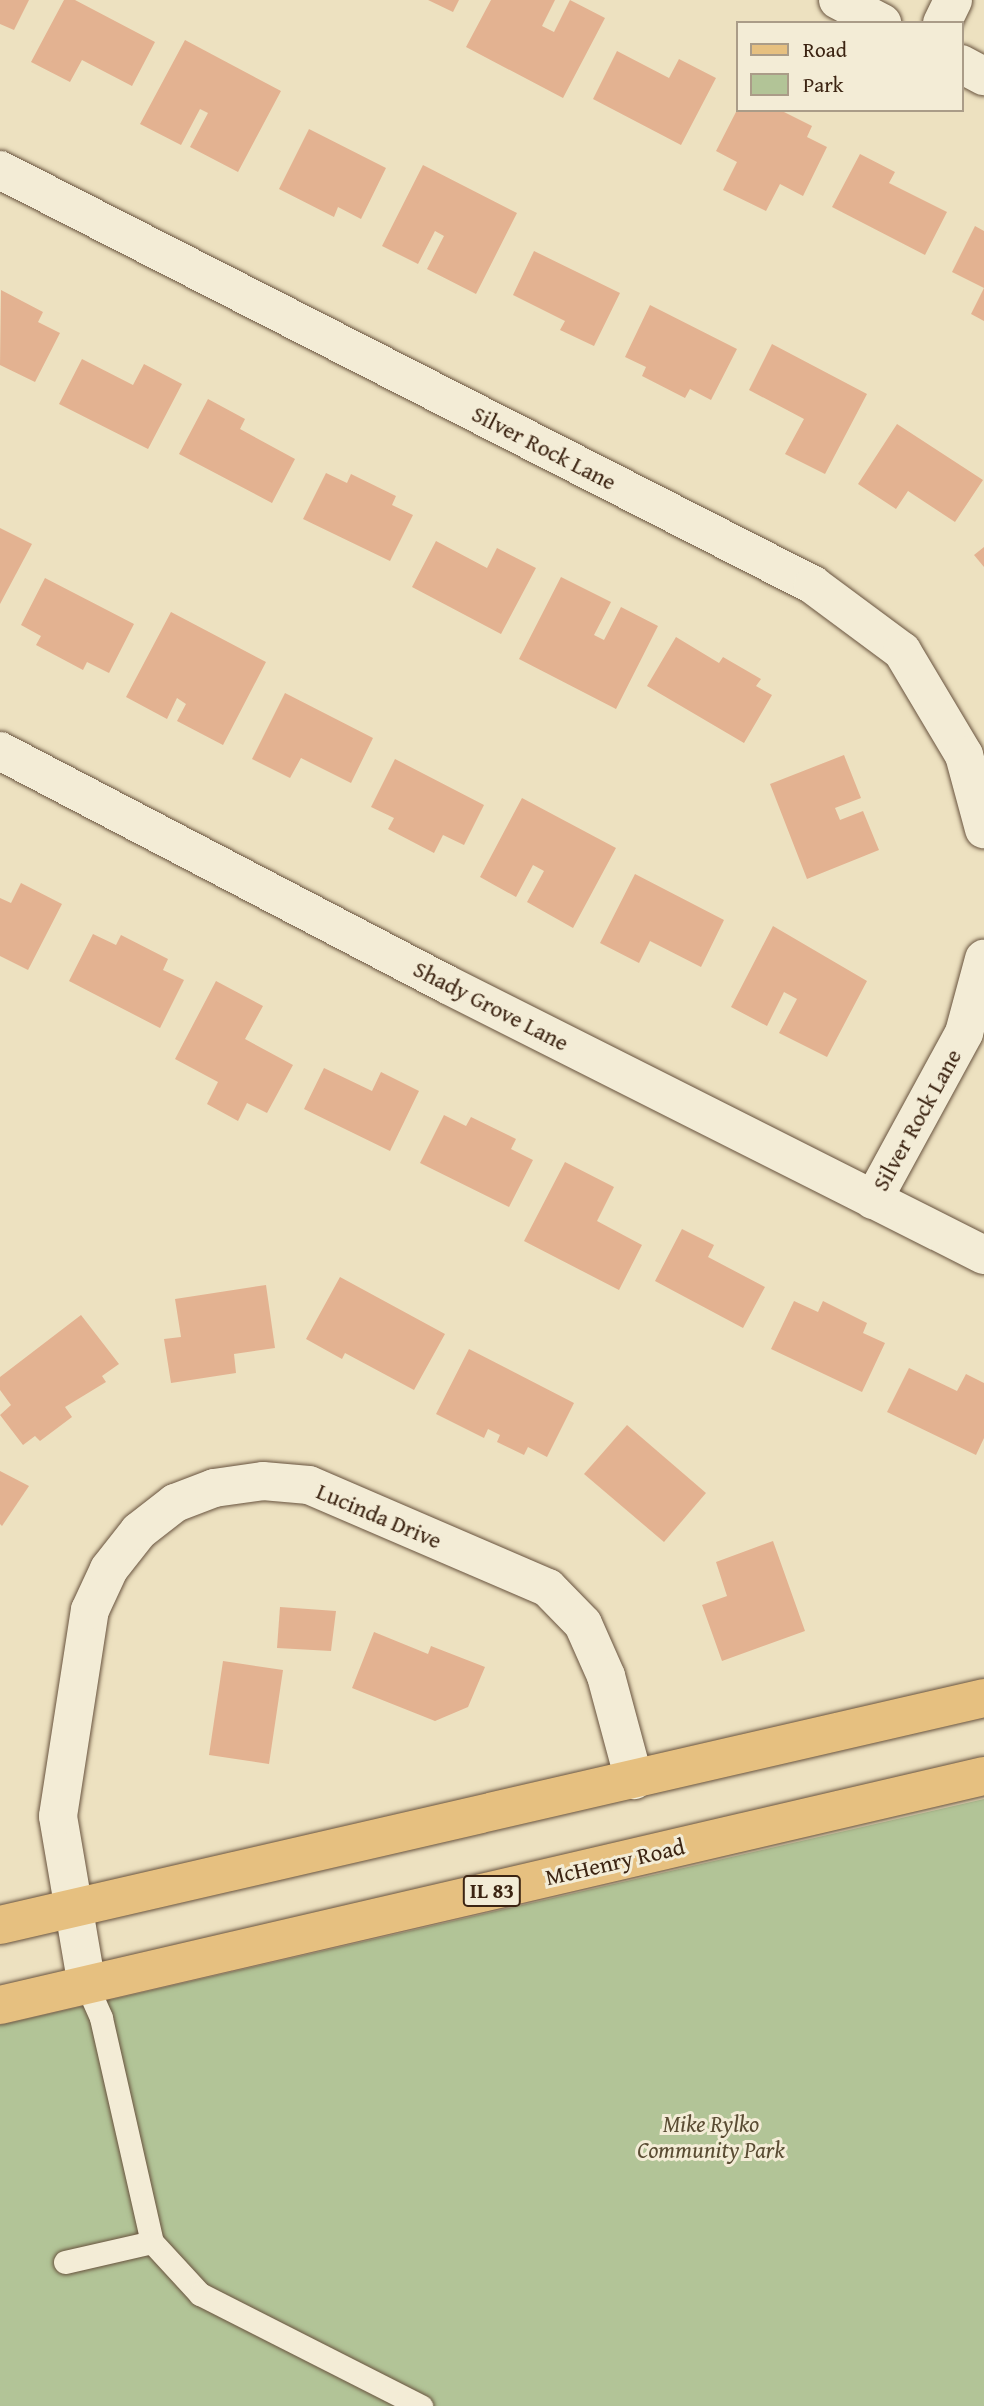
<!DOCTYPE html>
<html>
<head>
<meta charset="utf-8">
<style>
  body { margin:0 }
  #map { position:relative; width:984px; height:2406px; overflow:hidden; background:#ede1c0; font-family:"Gentium Book Plus",serif }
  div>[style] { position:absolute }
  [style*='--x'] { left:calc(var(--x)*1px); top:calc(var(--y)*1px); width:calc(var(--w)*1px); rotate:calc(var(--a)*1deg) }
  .green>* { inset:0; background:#b2c497 }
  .building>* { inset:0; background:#e3b291 }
  .roads { filter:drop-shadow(0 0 2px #68533e) drop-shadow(0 0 2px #68533e) }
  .lane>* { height:23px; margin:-11.5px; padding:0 11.5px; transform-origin:11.5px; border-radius:11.5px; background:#f3ecd6 }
  .street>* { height:38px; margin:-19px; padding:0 19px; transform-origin:19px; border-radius:19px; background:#f3ecd6 }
  .secondary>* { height:38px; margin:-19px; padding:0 19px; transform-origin:19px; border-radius:19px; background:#f3ecd6 }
  .primary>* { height:38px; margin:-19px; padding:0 19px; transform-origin:19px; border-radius:19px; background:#e6c080 }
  span { translate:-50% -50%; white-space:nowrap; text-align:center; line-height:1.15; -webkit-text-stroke:6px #f3ecd6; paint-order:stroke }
  .shield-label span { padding:2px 5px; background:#f3ecd6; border:2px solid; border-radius:5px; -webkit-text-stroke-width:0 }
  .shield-label { font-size:21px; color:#3c2412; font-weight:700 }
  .street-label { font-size:23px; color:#3c2412 }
  .park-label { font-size:23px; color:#5a4c33; font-style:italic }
  .legend { position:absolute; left:736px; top:21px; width:228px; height:91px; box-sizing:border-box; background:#f3ecd6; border:2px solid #aa9c88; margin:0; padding:9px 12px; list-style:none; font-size:21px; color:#3c2412 }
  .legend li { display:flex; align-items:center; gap:14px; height:35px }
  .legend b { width:35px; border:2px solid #aa9c88 }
</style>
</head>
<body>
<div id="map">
  <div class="green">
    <i style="clip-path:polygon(984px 1799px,984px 2406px,0 2406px,0 2025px)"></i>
  </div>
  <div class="building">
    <i style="clip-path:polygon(0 0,29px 0,14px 30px,0 24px)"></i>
    <i style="clip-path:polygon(64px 0,75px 0,155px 42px,132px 86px,82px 60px,70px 82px,31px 62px)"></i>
    <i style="clip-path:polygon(428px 0,459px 0,453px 12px)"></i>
    <i style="clip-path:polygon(491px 0,555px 0,542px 26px,554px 32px,570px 0,605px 18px,563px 98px,466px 47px)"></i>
    <i style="clip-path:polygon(185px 40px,281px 91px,238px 172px,190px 147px,208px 113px,200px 109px,181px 145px,140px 124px)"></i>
    <i style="clip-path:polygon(617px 51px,669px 78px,679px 59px,716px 78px,681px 145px,593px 99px)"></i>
    <i style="clip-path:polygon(737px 110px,780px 110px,812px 126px,807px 137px,827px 147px,803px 196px,780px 184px,766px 211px,723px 190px,737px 162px,716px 151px)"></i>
    <i style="clip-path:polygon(309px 129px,386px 168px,361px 219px,338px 207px,334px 217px,279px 189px)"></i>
    <i style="clip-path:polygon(860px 154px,895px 172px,889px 183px,947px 212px,925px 255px,832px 207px)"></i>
    <i style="clip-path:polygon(423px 165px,517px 213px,476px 294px,427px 269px,444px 236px,435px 231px,418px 264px,382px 246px)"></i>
    <i style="clip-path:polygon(975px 226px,984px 231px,984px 288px,952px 272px)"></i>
    <i style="clip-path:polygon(534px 251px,620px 293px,594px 346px,560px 330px,565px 321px,513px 295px)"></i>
    <i style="clip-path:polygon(984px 288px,984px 321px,971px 314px)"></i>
    <i style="clip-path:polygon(1px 290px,43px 312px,38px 322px,60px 333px,35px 382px,0 365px)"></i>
    <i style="clip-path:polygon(650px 305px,737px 349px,711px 400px,690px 389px,685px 398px,642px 376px,646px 367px,625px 357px)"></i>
    <i style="clip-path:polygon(772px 344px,867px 394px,825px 474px,785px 454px,804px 419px,749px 390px)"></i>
    <i style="clip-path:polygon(82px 359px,133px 385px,144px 364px,182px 384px,148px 449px,59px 404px)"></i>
    <i style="clip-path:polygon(208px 399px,245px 419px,240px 429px,295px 459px,272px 503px,179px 454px)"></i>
    <i style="clip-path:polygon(897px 424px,983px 480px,955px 522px,908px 491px,896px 509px,858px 484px)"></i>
    <i style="clip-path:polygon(326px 473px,347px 483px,351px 474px,396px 496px,392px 505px,413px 515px,390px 561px,303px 519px)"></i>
    <i style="clip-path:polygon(0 528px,32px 544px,0 604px)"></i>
    <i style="clip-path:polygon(436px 541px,487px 568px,497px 548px,536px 568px,501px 634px,412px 587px)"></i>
    <i style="clip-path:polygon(984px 547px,984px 567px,974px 555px)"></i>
    <i style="clip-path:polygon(561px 577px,611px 602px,594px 635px,604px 640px,621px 607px,658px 626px,616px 709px,519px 659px)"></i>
    <i style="clip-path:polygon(45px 578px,134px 624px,109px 673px,87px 662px,83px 670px,36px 645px,41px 636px,21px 625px)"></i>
    <i style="clip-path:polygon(171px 612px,266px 662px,223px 745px,177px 721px,186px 704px,177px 698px,167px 719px,126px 697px)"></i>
    <i style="clip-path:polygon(676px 637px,719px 663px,723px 657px,761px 679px,756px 686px,772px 695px,744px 743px,647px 686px)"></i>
    <i style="clip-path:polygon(285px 693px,373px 738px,351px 783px,301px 758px,290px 778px,252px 759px)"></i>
    <i style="clip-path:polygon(844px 755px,861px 798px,835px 808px,840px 820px,863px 811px,879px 850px,807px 879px,770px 784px)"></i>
    <i style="clip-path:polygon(395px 759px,484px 805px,464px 845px,443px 835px,434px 853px,388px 829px,394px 818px,371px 807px)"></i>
    <i style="clip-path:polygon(522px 798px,616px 848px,573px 928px,527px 902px,544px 871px,533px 865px,516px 897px,480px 877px)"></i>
    <i style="clip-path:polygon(635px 874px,724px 920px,701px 967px,650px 941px,639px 963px,600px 943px)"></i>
    <i style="clip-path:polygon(21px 883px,62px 904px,28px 970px,0 956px,0 898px,11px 903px)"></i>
    <i style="clip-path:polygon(773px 926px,867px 981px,827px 1057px,779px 1033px,797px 999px,784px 992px,767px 1026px,731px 1007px)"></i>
    <i style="clip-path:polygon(93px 934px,116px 945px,121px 935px,168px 959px,163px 970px,184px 980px,160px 1028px,69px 981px)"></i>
    <i style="clip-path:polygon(216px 981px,263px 1006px,245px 1039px,293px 1065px,267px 1113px,247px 1103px,238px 1121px,207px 1104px,218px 1082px,175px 1059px)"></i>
    <i style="clip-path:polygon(324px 1068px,372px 1091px,381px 1072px,419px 1091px,390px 1151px,304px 1109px)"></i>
    <i style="clip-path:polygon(444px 1115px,466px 1126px,471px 1117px,516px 1139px,511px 1149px,533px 1160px,509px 1207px,420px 1163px)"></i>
    <i style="clip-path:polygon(565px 1162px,614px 1187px,597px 1221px,642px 1245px,619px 1290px,524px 1241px)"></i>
    <i style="clip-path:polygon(682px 1229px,714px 1245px,708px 1257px,765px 1287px,743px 1328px,655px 1281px)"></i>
    <i style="clip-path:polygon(340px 1277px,445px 1334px,414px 1390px,345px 1353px,342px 1359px,306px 1339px)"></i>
    <i style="clip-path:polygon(266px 1285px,275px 1348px,234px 1354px,236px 1373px,171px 1383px,164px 1339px,181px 1337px,175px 1299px)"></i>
    <i style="clip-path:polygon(794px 1301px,818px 1312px,823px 1301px,867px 1323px,863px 1333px,885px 1343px,862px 1392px,771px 1349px)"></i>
    <i style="clip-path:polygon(81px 1315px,119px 1364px,102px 1376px,106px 1382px,65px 1407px,72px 1417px,40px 1441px,35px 1436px,23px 1445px,0 1415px,11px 1405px,0 1390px,0 1377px)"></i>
    <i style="clip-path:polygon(469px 1349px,574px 1403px,547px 1457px,528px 1447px,524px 1455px,497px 1442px,500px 1435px,488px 1429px,484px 1438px,436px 1414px)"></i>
    <i style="clip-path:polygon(909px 1368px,957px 1391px,966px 1374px,984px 1383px,984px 1438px,976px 1455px,887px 1412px)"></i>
    <i style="clip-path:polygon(627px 1425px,706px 1493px,664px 1542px,584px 1474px)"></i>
    <i style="clip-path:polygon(0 1471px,29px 1486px,2px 1526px,0 1524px)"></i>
    <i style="clip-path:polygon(773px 1541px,805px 1631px,722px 1661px,702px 1605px,727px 1596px,716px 1562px)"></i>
    <i style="clip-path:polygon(280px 1607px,336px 1611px,331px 1651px,277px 1648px)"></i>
    <i style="clip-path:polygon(374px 1632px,428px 1654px,431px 1646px,485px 1667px,468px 1707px,435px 1721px,352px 1688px)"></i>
    <i style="clip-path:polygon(223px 1661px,283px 1670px,269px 1764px,209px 1755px)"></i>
  </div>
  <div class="roads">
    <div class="lane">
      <i style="--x:87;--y:1986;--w:35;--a:66"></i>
      <i style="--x:101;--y:2018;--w:230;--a:77.2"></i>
      <i style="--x:152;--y:2242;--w:71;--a:47.3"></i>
      <i style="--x:200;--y:2294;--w:248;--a:26.9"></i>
      <i style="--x:65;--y:2262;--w:89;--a:-12.9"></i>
    </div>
    <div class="street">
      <i style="--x:942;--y:23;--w:25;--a:-64"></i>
      <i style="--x:0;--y:170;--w:913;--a:27.04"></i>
      <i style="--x:813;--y:585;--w:111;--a:36.6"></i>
      <i style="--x:902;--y:651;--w:121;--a:59.2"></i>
      <i style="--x:964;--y:755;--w:77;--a:74.9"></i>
      <i style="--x:0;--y:751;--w:505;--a:27.58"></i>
      <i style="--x:448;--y:985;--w:600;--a:26.74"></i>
      <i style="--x:873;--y:1200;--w:190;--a:-61.4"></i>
      <i style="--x:964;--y:1033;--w:77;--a:-74.9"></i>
      <i style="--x:87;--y:1986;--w:172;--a:-99.7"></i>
      <i style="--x:58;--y:1816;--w:208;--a:-81.2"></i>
      <i style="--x:90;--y:1610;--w:45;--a:-65.1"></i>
      <i style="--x:109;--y:1569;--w:48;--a:-51.7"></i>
      <i style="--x:139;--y:1531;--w:46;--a:-37.9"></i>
      <i style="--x:175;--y:1503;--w:42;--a:-21"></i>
      <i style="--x:214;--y:1488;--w:49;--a:-8.1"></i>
      <i style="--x:263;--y:1481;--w:46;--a:5"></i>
      <i style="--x:309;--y:1485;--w:260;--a:23.3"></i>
      <i style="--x:548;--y:1588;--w:50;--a:45.8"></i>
      <i style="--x:583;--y:1624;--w:57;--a:66.1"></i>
      <i style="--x:606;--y:1676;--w:108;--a:74.9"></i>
    </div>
    <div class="secondary">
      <i style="--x:838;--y:0;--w:50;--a:27.6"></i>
      <i style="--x:961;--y:64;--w:26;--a:28"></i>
    </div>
    <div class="primary">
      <i style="--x:0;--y:1925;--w:1010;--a:-12.99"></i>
      <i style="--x:0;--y:2005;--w:1010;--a:-13.1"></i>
    </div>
  </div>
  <div class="shield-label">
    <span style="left:492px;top:1891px">IL 83</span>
  </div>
  <div class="street-label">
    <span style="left:544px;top:448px;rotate:27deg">Silver Rock Lane</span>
    <span style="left:491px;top:1006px;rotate:27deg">Shady Grove Lane</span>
    <span style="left:917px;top:1120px;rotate:-61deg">Silver Rock Lane</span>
    <span style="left:379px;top:1516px;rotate:23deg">Lucinda Drive</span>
    <span style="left:615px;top:1862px;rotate:-13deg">McHenry Road</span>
  </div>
  <div class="park-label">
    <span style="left:711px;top:2137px">Mike Rylko<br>Community Park</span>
  </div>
  <ul class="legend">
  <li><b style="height:9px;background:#e6c080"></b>Road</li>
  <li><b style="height:19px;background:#b2c497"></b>Park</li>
  </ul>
</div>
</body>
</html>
